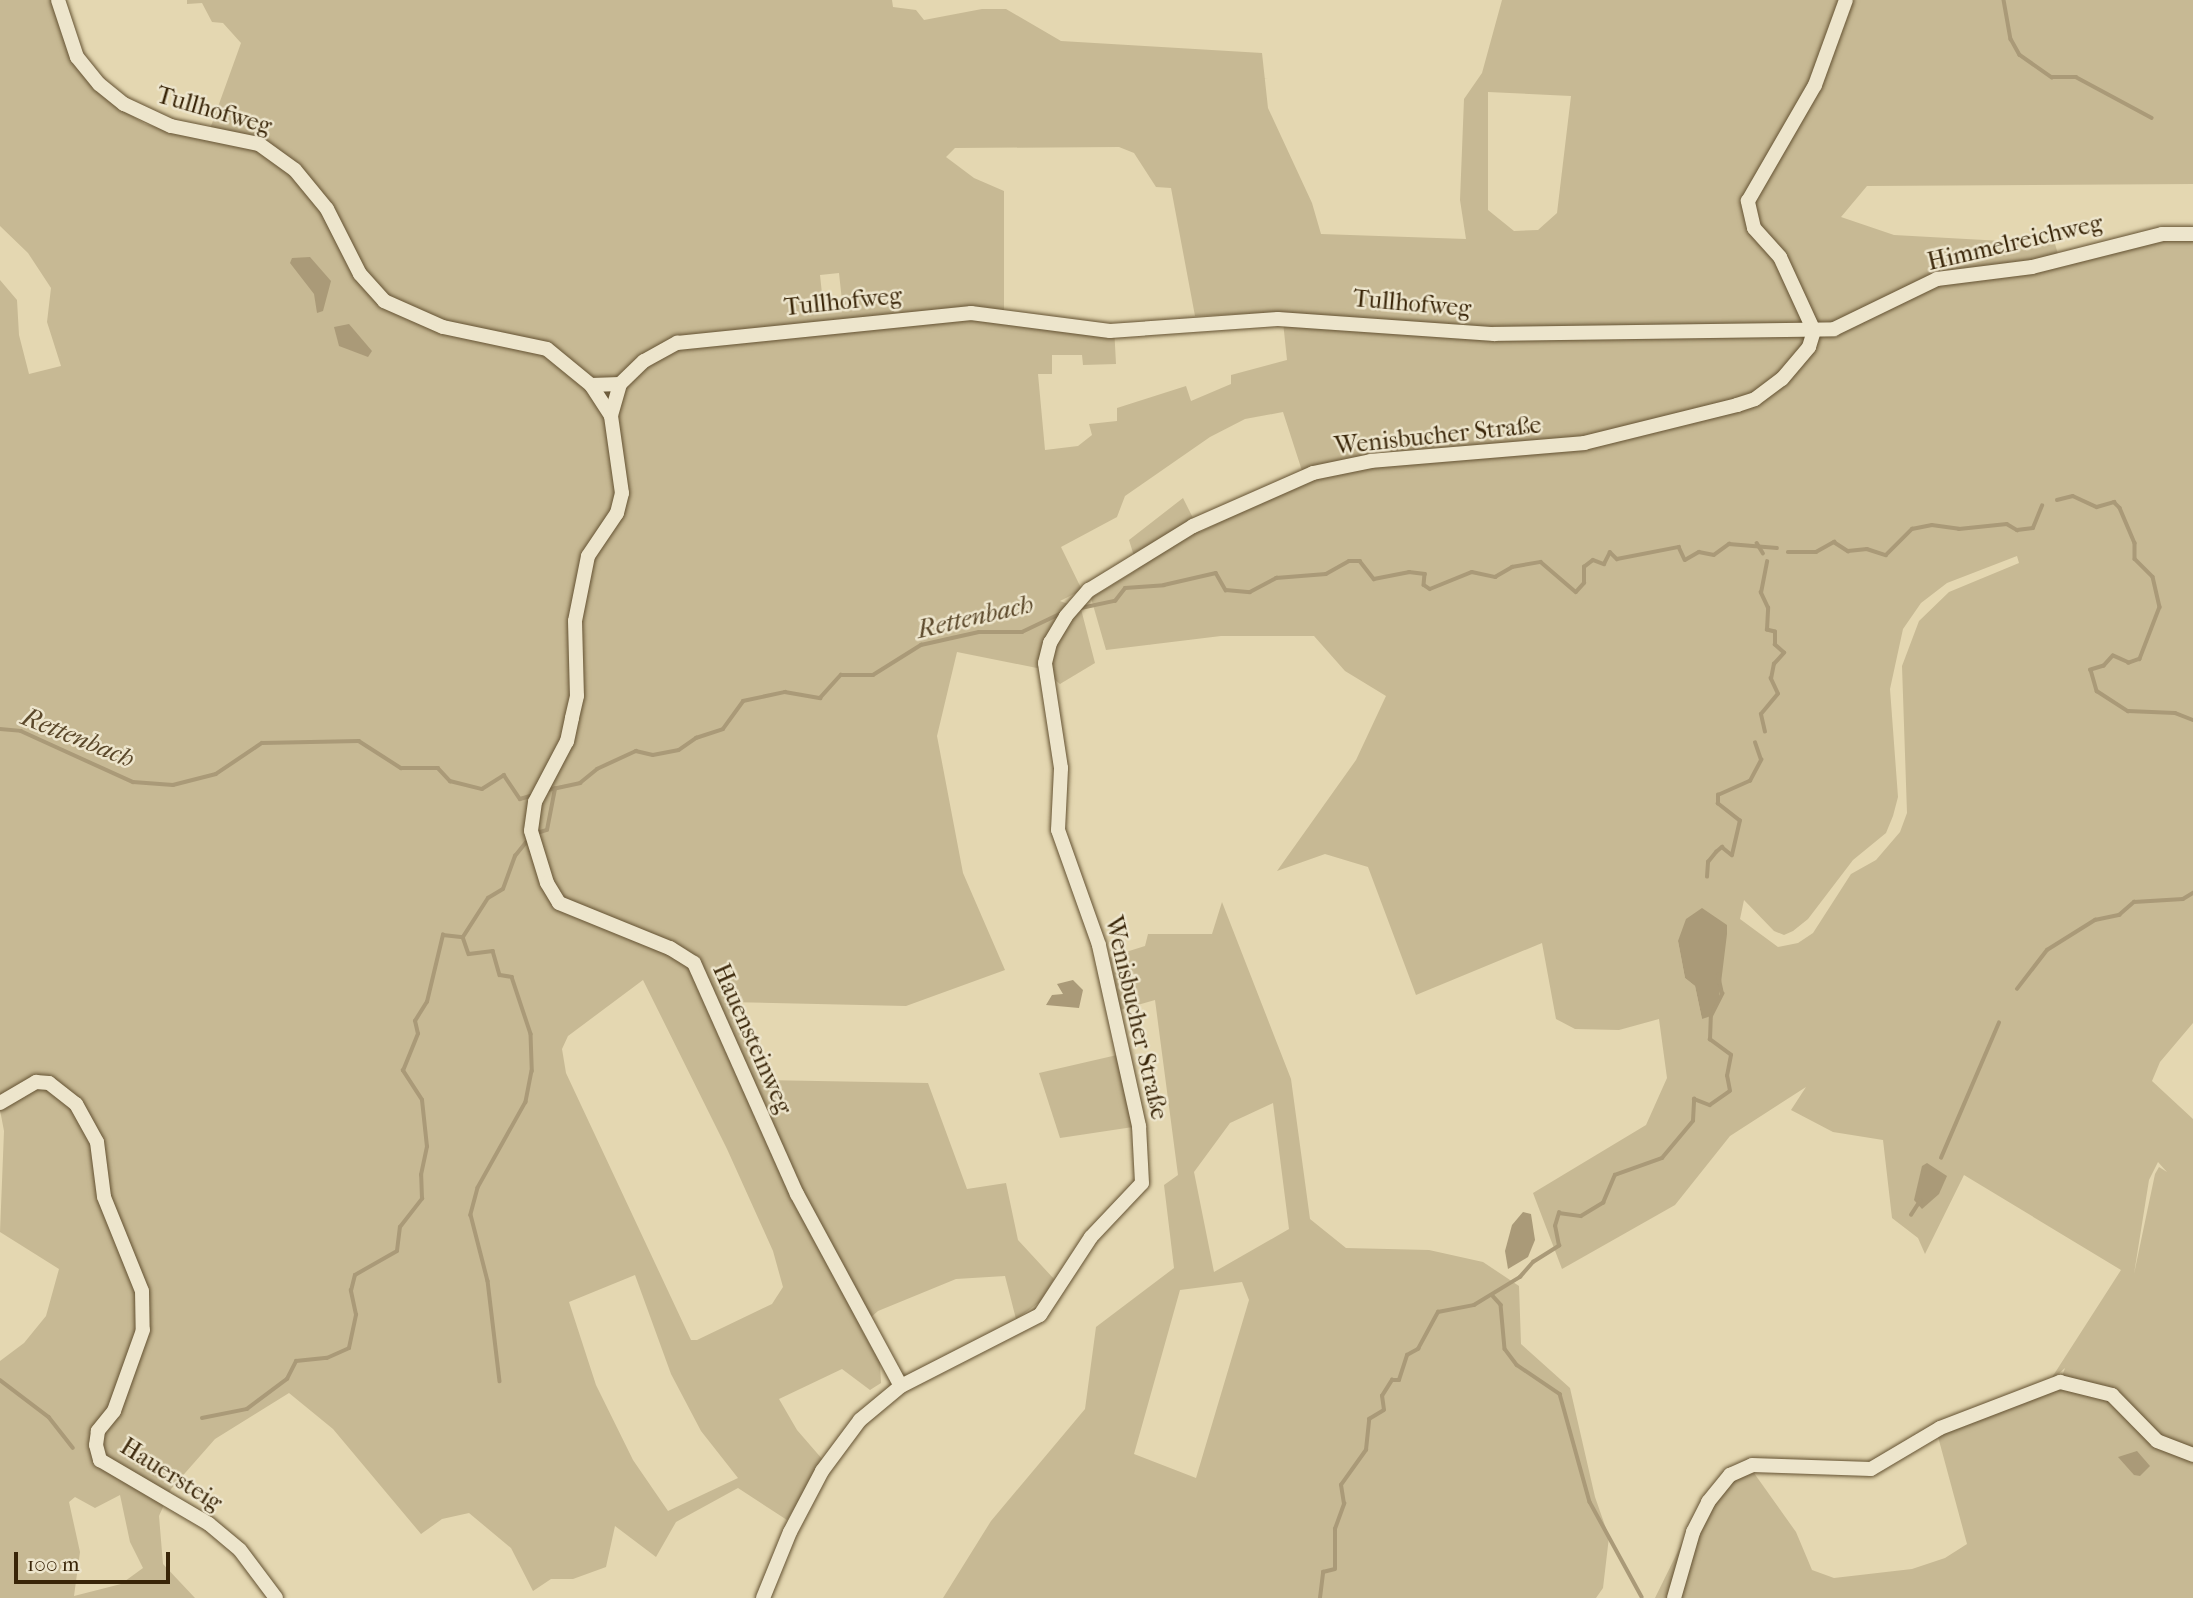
<!DOCTYPE html>
<html>
<head>
<meta charset="utf-8">
<style>
  body { margin:0 }
  #map { position:relative; width:2193px; height:1598px; overflow:hidden; background:#e4d7b1; font-family:"IM FELL French Canon",serif }
  div>[style] { position:absolute }
  [style*='--x'] { left:calc(var(--x)*1px); top:calc(var(--y)*1px); width:calc(var(--w)*1px); rotate:calc(var(--a)*1deg) }
  .green>* { inset:0; background:#c7b994 }
  .water>* { inset:0; background:#aa9a78 }
  .stream>* { height:3.5px; margin:-1.75px; padding:0 1.75px; transform-origin:1.75px; border-radius:1.75px; background:#aa9a78 }
  .roads { filter:drop-shadow(0 0 2px #645232) drop-shadow(0 0 2px #645232) }
  .minor>* { height:14px; margin:-7px; padding:0 7px; transform-origin:7px; border-radius:7px; background:#ede5cc }
  span { translate:-50% -50%; white-space:nowrap; text-align:center; line-height:1.15; -webkit-text-stroke:5px #ede5cc; paint-order:stroke }
  .street-label { font-size:24px; color:#392508 }
  .water-label { font-size:26px; color:#5b482a; font-style:italic }
  .scale { position:absolute; left:14px; top:1552px; width:156px; height:32px; box-sizing:border-box; border:4px solid #392508; border-top:0; padding-left:9px; font-size:21px; line-height:24px; white-space:nowrap; color:#392508; -webkit-text-stroke:5px #ede5cc; paint-order:stroke }
</style>
</head>
<body>
<div id="map">
  <div class="green">
    <i style="clip-path:polygon(evenodd,0 0,51px 0,62px 36px,80px 70px,112px 103px,145px 124px,206px 140px,241px 43px,223px 23px,212px 22px,202px 3px,187px 4px,187px 0,892px 0,893px 7px,916px 10px,924px 20px,982px 9px,1006px 9px,1061px 41px,1262px 53px,1268px 108px,1312px 203px,1321px 234px,1466px 239px,1460px 200px,1464px 99px,1482px 73px,1502px 0,2193px 0,2193px 184px,1867px 186px,1841px 217px,1894px 235px,2055px 244px,2061px 264px,2101px 250px,2181px 238px,2193px 241px,2193px 1023px,2160px 1062px,2152px 1081px,2193px 1119px,2193px 1598px,1655px 1598px,1707px 1492px,1740px 1463px,1754px 1473px,1796px 1532px,1812px 1570px,1834px 1578px,1912px 1569px,1945px 1558px,1967px 1544px,1937px 1433px,2060px 1382px,2065px 1368px,2049px 1382px,2121px 1270px,1964px 1175px,1925px 1254px,1918px 1238px,1892px 1218px,1883px 1140px,1833px 1132px,1791px 1110px,1806px 1087px,1730px 1136px,1675px 1205px,1562px 1269px,1533px 1193px,1646px 1125px,1667px 1078px,1659px 1019px,1619px 1030px,1575px 1029px,1556px 1019px,1542px 943px,1416px 995px,1368px 867px,1325px 854px,1277px 871px,1356px 760px,1386px 696px,1345px 671px,1314px 636px,1221px 636px,1106px 650px,1091px 598px,1138px 569px,1129px 540px,1183px 498px,1200px 532px,1305px 480px,1283px 412px,1245px 419px,1210px 437px,1125px 496px,1117px 517px,1061px 547px,1082px 590px,1060px 601px,1081px 609px,1095px 663px,1060px 684px,1042px 669px,957px 652px,937px 736px,963px 873px,1005px 970px,906px 1006px,727px 1002px,761px 1080px,928px 1083px,967px 1189px,1006px 1183px,1018px 1240px,1054px 1279px,1040px 1302px,1016px 1319px,1005px 1276px,956px 1279px,878px 1311px,860px 1327px,880px 1362px,881px 1383px,870px 1390px,842px 1369px,779px 1399px,797px 1430px,823px 1460px,787px 1520px,738px 1488px,676px 1522px,656px 1557px,615px 1526px,606px 1567px,573px 1579px,551px 1579px,533px 1591px,511px 1548px,469px 1513px,442px 1519px,421px 1534px,333px 1429px,289px 1393px,215px 1439px,171px 1489px,159px 1516px,163px 1564px,195px 1598px,0 1598px,0 1361px,24px 1343px,46px 1316px,59px 1269px,0 1232px,4px 1131px,0 1110px,0 280px,17px 300px,19px 335px,29px 374px,61px 366px,47px 322px,51px 288px,28px 253px,0 226px,0 0,1488px 92px,1571px 96px,1557px 213px,1538px 230px,1514px 231px,1488px 210px,1488px 92px,0 0,1119px 147px,1134px 153px,1156px 187px,1171px 188px,1195px 316px,1282px 312px,1287px 360px,1231px 375px,1231px 384px,1191px 401px,1186px 386px,1117px 408px,1117px 421px,1089px 424px,1092px 435px,1078px 446px,1045px 450px,1038px 374px,1052px 374px,1052px 355px,1082px 355px,1083px 365px,1116px 364px,1114px 326px,1004px 313px,1004px 191px,974px 178px,946px 157px,955px 148px,1119px 147px,0 0,839px 273px,842px 301px,823px 303px,820px 275px,839px 273px,0 0,2017px 556px,2019px 563px,1949px 592px,1919px 621px,1902px 666px,1907px 813px,1900px 832px,1876px 860px,1851px 874px,1813px 933px,1798px 943px,1778px 947px,1740px 919px,1744px 900px,1774px 931px,1784px 935px,1793px 931px,1808px 919px,1853px 860px,1886px 833px,1893px 816px,1898px 797px,1890px 689px,1903px 629px,1921px 603px,1947px 583px,2017px 556px,0 0,1678px 941px,1721px 979px,1719px 999px,1702px 1019px,1695px 986px,1685px 978px,1678px 941px,0 0,643px 980px,727px 1149px,773px 1251px,783px 1287px,772px 1304px,697px 1340px,691px 1340px,566px 1073px,562px 1049px,568px 1036px,643px 980px,0 0,2158px 1162px,2167px 1172px,2159px 1167px,2155px 1174px,2134px 1274px,2149px 1180px,2158px 1162px,0 0,635px 1275px,671px 1374px,701px 1431px,738px 1478px,668px 1511px,633px 1460px,596px 1385px,569px 1302px,635px 1275px,0 0,120px 1495px,130px 1542px,143px 1568px,121px 1584px,74px 1596px,80px 1552px,69px 1502px,75px 1497px,95px 1508px,120px 1495px)"></i>
    <i style="clip-path:polygon(evenodd,1222px 902px,1291px 1079px,1310px 1219px,1346px 1248px,1429px 1250px,1483px 1262px,1519px 1286px,1521px 1344px,1570px 1388px,1595px 1497px,1609px 1537px,1603px 1588px,1596px 1598px,943px 1598px,991px 1521px,1085px 1409px,1096px 1327px,1174px 1268px,1164px 1185px,1178px 1175px,1155px 1000px,1120px 1010px,1110px 957px,1145px 946px,1148px 934px,1212px 934px,1222px 902px,1273px 1103px,1289px 1229px,1214px 1272px,1194px 1172px,1230px 1123px,1273px 1103px,1222px 902px,1242px 1282px,1249px 1300px,1196px 1478px,1134px 1454px,1180px 1290px,1242px 1282px)"></i>
    <i style="clip-path:polygon(1117px 1055px,1133px 1127px,1060px 1138px,1039px 1073px)"></i>
  </div>
  <div class="water">
    <i style="clip-path:polygon(310px 257px,331px 281px,323px 311px,317px 313px,314px 294px,290px 263px,292px 258px)"></i>
    <i style="clip-path:polygon(349px 324px,372px 351px,368px 357px,339px 346px,334px 327px)"></i>
    <i style="clip-path:polygon(1702px 908px,1727px 925px,1727px 934px,1719px 999px,1711px 1016px,1702px 1019px,1695px 986px,1685px 978px,1678px 941px,1686px 919px)"></i>
    <i style="clip-path:polygon(1073px 980px,1083px 990px,1079px 1008px,1046px 1005px,1052px 995px,1063px 994px,1057px 984px)"></i>
    <i style="clip-path:polygon(1927px 1163px,1947px 1176px,1939px 1194px,1922px 1209px,1914px 1200px,1922px 1166px)"></i>
    <i style="clip-path:polygon(1523px 1212px,1531px 1214px,1535px 1240px,1528px 1257px,1508px 1269px,1505px 1251px,1512px 1225px)"></i>
    <i style="clip-path:polygon(2137px 1451px,2150px 1466px,2140px 1476px,2134px 1475px,2118px 1457px)"></i>
  </div>
  <div class="stream">
    <i style="--x:2004;--y:0;--w:40;--a:80"></i>
    <i style="--x:2011;--y:39;--w:18;--a:61"></i>
    <i style="--x:2020;--y:55;--w:39;--a:35"></i>
    <i style="--x:2052;--y:77;--w:24;--a:0"></i>
    <i style="--x:2076;--y:77;--w:86;--a:28.3"></i>
    <i style="--x:2057;--y:500;--w:16;--a:-14"></i>
    <i style="--x:2073;--y:496;--w:26;--a:25"></i>
    <i style="--x:2097;--y:507;--w:18;--a:-16"></i>
    <i style="--x:2114;--y:502;--w:8;--a:45"></i>
    <i style="--x:2120;--y:508;--w:38;--a:67"></i>
    <i style="--x:2135;--y:543;--w:16;--a:90"></i>
    <i style="--x:2135;--y:559;--w:25;--a:45"></i>
    <i style="--x:2153;--y:577;--w:31;--a:77"></i>
    <i style="--x:2160;--y:607;--w:56;--a:111"></i>
    <i style="--x:2140;--y:659;--w:12;--a:160"></i>
    <i style="--x:2129;--y:663;--w:17;--a:-156"></i>
    <i style="--x:2113;--y:656;--w:13;--a:132"></i>
    <i style="--x:2104;--y:666;--w:14;--a:163"></i>
    <i style="--x:2091;--y:670;--w:22;--a:74"></i>
    <i style="--x:2097;--y:691;--w:37;--a:33"></i>
    <i style="--x:2128;--y:711;--w:47;--a:2.4"></i>
    <i style="--x:2175;--y:713;--w:19;--a:21"></i>
    <i style="--x:1757;--y:543;--w:12;--a:59"></i>
    <i style="--x:1788;--y:552;--w:28;--a:0"></i>
    <i style="--x:1816;--y:552;--w:21;--a:-29"></i>
    <i style="--x:1834;--y:542;--w:17;--a:33"></i>
    <i style="--x:1848;--y:551;--w:19;--a:-6"></i>
    <i style="--x:1867;--y:549;--w:20;--a:18"></i>
    <i style="--x:1886;--y:555;--w:37;--a:-45"></i>
    <i style="--x:1912;--y:529;--w:20;--a:-11"></i>
    <i style="--x:1932;--y:525;--w:27;--a:8"></i>
    <i style="--x:1959;--y:529;--w:48;--a:-5.9"></i>
    <i style="--x:2007;--y:524;--w:12;--a:31"></i>
    <i style="--x:2017;--y:530;--w:16;--a:-7"></i>
    <i style="--x:2033;--y:528;--w:24;--a:-68"></i>
    <i style="--x:1081;--y:608;--w:35;--a:-12"></i>
    <i style="--x:1115;--y:601;--w:16;--a:-52"></i>
    <i style="--x:1125;--y:588;--w:39;--a:-4"></i>
    <i style="--x:1164;--y:585;--w:53;--a:-13"></i>
    <i style="--x:1216;--y:573;--w:20;--a:60"></i>
    <i style="--x:1226;--y:590;--w:24;--a:5"></i>
    <i style="--x:1250;--y:592;--w:30;--a:-28"></i>
    <i style="--x:1276;--y:578;--w:50;--a:-4.6"></i>
    <i style="--x:1326;--y:574;--w:26;--a:-29"></i>
    <i style="--x:1349;--y:561;--w:11;--a:0"></i>
    <i style="--x:1360;--y:561;--w:23;--a:52"></i>
    <i style="--x:1374;--y:579;--w:36;--a:-11"></i>
    <i style="--x:1409;--y:572;--w:16;--a:7"></i>
    <i style="--x:1425;--y:574;--w:11;--a:95"></i>
    <i style="--x:1424;--y:585;--w:7;--a:34"></i>
    <i style="--x:1430;--y:589;--w:45;--a:-22"></i>
    <i style="--x:1472;--y:572;--w:24;--a:12"></i>
    <i style="--x:1495;--y:577;--w:20;--a:-30"></i>
    <i style="--x:1512;--y:567;--w:29;--a:-10"></i>
    <i style="--x:1541;--y:562;--w:46;--a:40.6"></i>
    <i style="--x:1576;--y:592;--w:12;--a:-48"></i>
    <i style="--x:1584;--y:583;--w:16;--a:-90"></i>
    <i style="--x:1584;--y:567;--w:11;--a:-38"></i>
    <i style="--x:1593;--y:560;--w:12;--a:20"></i>
    <i style="--x:1604;--y:564;--w:13;--a:-63"></i>
    <i style="--x:1610;--y:552;--w:10;--a:45"></i>
    <i style="--x:1617;--y:559;--w:63;--a:-11"></i>
    <i style="--x:1679;--y:547;--w:14;--a:65"></i>
    <i style="--x:1685;--y:560;--w:16;--a:-30"></i>
    <i style="--x:1699;--y:552;--w:15;--a:11"></i>
    <i style="--x:1714;--y:555;--w:19;--a:-36"></i>
    <i style="--x:1729;--y:544;--w:48;--a:4.8"></i>
    <i style="--x:0;--y:729;--w:21;--a:5"></i>
    <i style="--x:21;--y:731;--w:123;--a:24.5"></i>
    <i style="--x:133;--y:782;--w:40;--a:4.3"></i>
    <i style="--x:173;--y:785;--w:44;--a:-14.3"></i>
    <i style="--x:216;--y:774;--w:55;--a:-34"></i>
    <i style="--x:262;--y:743;--w:97;--a:-1.2"></i>
    <i style="--x:359;--y:741;--w:50;--a:32.7"></i>
    <i style="--x:401;--y:768;--w:37;--a:0"></i>
    <i style="--x:438;--y:768;--w:18;--a:47"></i>
    <i style="--x:450;--y:781;--w:33;--a:14"></i>
    <i style="--x:482;--y:789;--w:26;--a:-32"></i>
    <i style="--x:504;--y:775;--w:29;--a:56"></i>
    <i style="--x:520;--y:799;--w:15;--a:-16"></i>
    <i style="--x:1765;--y:732;--w:18;--a:-103"></i>
    <i style="--x:1761;--y:714;--w:26;--a:-50"></i>
    <i style="--x:1778;--y:694;--w:17;--a:-115"></i>
    <i style="--x:1771;--y:679;--w:15;--a:-79"></i>
    <i style="--x:1774;--y:664;--w:15;--a:-48"></i>
    <i style="--x:1784;--y:653;--w:12;--a:-138"></i>
    <i style="--x:1775;--y:645;--w:13;--a:-90"></i>
    <i style="--x:1775;--y:632;--w:8;--a:-166"></i>
    <i style="--x:1767;--y:630;--w:22;--a:-87"></i>
    <i style="--x:1768;--y:608;--w:17;--a:-115"></i>
    <i style="--x:1761;--y:593;--w:32;--a:-79"></i>
    <i style="--x:548;--y:790;--w:33;--a:-12"></i>
    <i style="--x:580;--y:783;--w:22;--a:-39"></i>
    <i style="--x:597;--y:769;--w:43;--a:-24.8"></i>
    <i style="--x:636;--y:751;--w:17;--a:13"></i>
    <i style="--x:653;--y:755;--w:26;--a:-11"></i>
    <i style="--x:679;--y:750;--w:21;--a:-35"></i>
    <i style="--x:696;--y:738;--w:28;--a:-18"></i>
    <i style="--x:723;--y:729;--w:34;--a:-54"></i>
    <i style="--x:743;--y:701;--w:43;--a:-12.1"></i>
    <i style="--x:785;--y:692;--w:36;--a:10"></i>
    <i style="--x:820;--y:698;--w:31;--a:-48"></i>
    <i style="--x:841;--y:675;--w:32;--a:0"></i>
    <i style="--x:873;--y:675;--w:57;--a:-32"></i>
    <i style="--x:921;--y:645;--w:59;--a:-12.6"></i>
    <i style="--x:979;--y:632;--w:43;--a:0"></i>
    <i style="--x:1022;--y:632;--w:47;--a:-25.5"></i>
    <i style="--x:537;--y:833;--w:10;--a:-17"></i>
    <i style="--x:547;--y:830;--w:42;--a:-79"></i>
    <i style="--x:1707;--y:877;--w:15;--a:-86"></i>
    <i style="--x:1708;--y:862;--w:13;--a:-51"></i>
    <i style="--x:1716;--y:852;--w:8;--a:-40"></i>
    <i style="--x:1722;--y:847;--w:13;--a:39"></i>
    <i style="--x:1732;--y:855;--w:35;--a:-77"></i>
    <i style="--x:1740;--y:821;--w:28;--a:-142"></i>
    <i style="--x:1718;--y:804;--w:9;--a:-90"></i>
    <i style="--x:1718;--y:795;--w:35;--a:-24"></i>
    <i style="--x:1750;--y:781;--w:24;--a:-62"></i>
    <i style="--x:1761;--y:760;--w:18;--a:-109"></i>
    <i style="--x:463;--y:937;--w:18;--a:71"></i>
    <i style="--x:469;--y:954;--w:24;--a:-7"></i>
    <i style="--x:493;--y:951;--w:25;--a:74"></i>
    <i style="--x:500;--y:975;--w:12;--a:9"></i>
    <i style="--x:512;--y:977;--w:60;--a:71.6"></i>
    <i style="--x:531;--y:1034;--w:37;--a:88"></i>
    <i style="--x:532;--y:1071;--w:32;--a:101"></i>
    <i style="--x:526;--y:1102;--w:98;--a:119.2"></i>
    <i style="--x:478;--y:1188;--w:28;--a:105"></i>
    <i style="--x:471;--y:1215;--w:68;--a:75.6"></i>
    <i style="--x:488;--y:1281;--w:101;--a:83.2"></i>
    <i style="--x:2017;--y:989;--w:49;--a:-52.4"></i>
    <i style="--x:2047;--y:950;--w:57;--a:-32"></i>
    <i style="--x:2095;--y:920;--w:25;--a:-12"></i>
    <i style="--x:2119;--y:915;--w:20;--a:-41"></i>
    <i style="--x:2134;--y:902;--w:49;--a:-3.5"></i>
    <i style="--x:2183;--y:899;--w:12;--a:-31"></i>
    <i style="--x:1941;--y:1158;--w:147;--a:-66.8"></i>
    <i style="--x:1911;--y:1215;--w:17;--a:-57"></i>
    <i style="--x:1493;--y:1296;--w:12;--a:48"></i>
    <i style="--x:1501;--y:1305;--w:44;--a:84.8"></i>
    <i style="--x:1505;--y:1349;--w:20;--a:53"></i>
    <i style="--x:1517;--y:1365;--w:52;--a:34"></i>
    <i style="--x:1560;--y:1394;--w:112;--a:74.5"></i>
    <i style="--x:1590;--y:1502;--w:108;--a:61.3"></i>
    <i style="--x:0;--y:1380;--w:61;--a:37.1"></i>
    <i style="--x:49;--y:1417;--w:39;--a:52"></i>
    <i style="--x:202;--y:1418;--w:46;--a:-11.3"></i>
    <i style="--x:247;--y:1409;--w:50;--a:-36.9"></i>
    <i style="--x:287;--y:1379;--w:20;--a:-63"></i>
    <i style="--x:296;--y:1361;--w:31;--a:-6"></i>
    <i style="--x:327;--y:1358;--w:24;--a:-24"></i>
    <i style="--x:349;--y:1348;--w:34;--a:-78"></i>
    <i style="--x:356;--y:1315;--w:25;--a:-102"></i>
    <i style="--x:351;--y:1291;--w:16;--a:-76"></i>
    <i style="--x:355;--y:1275;--w:48;--a:-29.7"></i>
    <i style="--x:397;--y:1251;--w:24;--a:-83"></i>
    <i style="--x:400;--y:1227;--w:36;--a:-52"></i>
    <i style="--x:422;--y:1199;--w:24;--a:-92"></i>
    <i style="--x:421;--y:1175;--w:29;--a:-78"></i>
    <i style="--x:427;--y:1147;--w:47;--a:-96.1"></i>
    <i style="--x:422;--y:1100;--w:35;--a:-123"></i>
    <i style="--x:403;--y:1071;--w:40;--a:-68"></i>
    <i style="--x:418;--y:1034;--w:13;--a:-103"></i>
    <i style="--x:415;--y:1021;--w:22;--a:-58"></i>
    <i style="--x:427;--y:1002;--w:69;--a:-76.6"></i>
    <i style="--x:443;--y:935;--w:20;--a:6"></i>
    <i style="--x:463;--y:937;--w:46;--a:-57.3"></i>
    <i style="--x:488;--y:898;--w:17;--a:-31"></i>
    <i style="--x:503;--y:889;--w:35;--a:-70"></i>
    <i style="--x:515;--y:856;--w:19;--a:-51"></i>
    <i style="--x:1320;--y:1598;--w:26;--a:-83"></i>
    <i style="--x:1323;--y:1572;--w:12;--a:-14"></i>
    <i style="--x:1335;--y:1569;--w:40;--a:-90"></i>
    <i style="--x:1335;--y:1529;--w:27;--a:-70"></i>
    <i style="--x:1344;--y:1504;--w:19;--a:-99"></i>
    <i style="--x:1341;--y:1485;--w:43;--a:-54.5"></i>
    <i style="--x:1366;--y:1450;--w:31;--a:-84"></i>
    <i style="--x:1369;--y:1419;--w:17;--a:-31"></i>
    <i style="--x:1384;--y:1410;--w:14;--a:-98"></i>
    <i style="--x:1382;--y:1396;--w:19;--a:-58"></i>
    <i style="--x:1392;--y:1380;--w:7;--a:0"></i>
    <i style="--x:1399;--y:1380;--w:26;--a:-72"></i>
    <i style="--x:1407;--y:1355;--w:13;--a:-29"></i>
    <i style="--x:1418;--y:1349;--w:42;--a:-61.6"></i>
    <i style="--x:1438;--y:1312;--w:37;--a:-11"></i>
    <i style="--x:1474;--y:1305;--w:54;--a:-31.3"></i>
    <i style="--x:1520;--y:1277;--w:20;--a:-49"></i>
    <i style="--x:1533;--y:1262;--w:31;--a:-32"></i>
    <i style="--x:1559;--y:1246;--w:20;--a:-101"></i>
    <i style="--x:1555;--y:1226;--w:14;--a:-73"></i>
    <i style="--x:1559;--y:1213;--w:22;--a:8"></i>
    <i style="--x:1581;--y:1216;--w:26;--a:-31"></i>
    <i style="--x:1603;--y:1203;--w:30;--a:-67"></i>
    <i style="--x:1615;--y:1175;--w:50;--a:-19.9"></i>
    <i style="--x:1662;--y:1158;--w:48;--a:-50"></i>
    <i style="--x:1693;--y:1121;--w:22;--a:-87"></i>
    <i style="--x:1694;--y:1099;--w:17;--a:21"></i>
    <i style="--x:1710;--y:1105;--w:24;--a:-35"></i>
    <i style="--x:1730;--y:1091;--w:15;--a:-101"></i>
    <i style="--x:1727;--y:1076;--w:21;--a:-79"></i>
    <i style="--x:1731;--y:1055;--w:26;--a:-144"></i>
    <i style="--x:1710;--y:1040;--w:24;--a:-88"></i>
    <i style="--x:1711;--y:1016;--w:25;--a:-63"></i>
    <i style="--x:1722;--y:994;--w:19;--a:-102"></i>
  </div>
  <div class="roads">
    <div class="minor">
      <i style="--x:58;--y:0;--w:60;--a:71.6"></i>
      <i style="--x:77;--y:57;--w:35;--a:51"></i>
      <i style="--x:99;--y:84;--w:32;--a:39"></i>
      <i style="--x:124;--y:104;--w:52;--a:25.1"></i>
      <i style="--x:171;--y:126;--w:90;--a:11.6"></i>
      <i style="--x:259;--y:144;--w:44;--a:35.8"></i>
      <i style="--x:295;--y:170;--w:50;--a:50.6"></i>
      <i style="--x:327;--y:209;--w:73;--a:63.1"></i>
      <i style="--x:360;--y:274;--w:36;--a:48"></i>
      <i style="--x:384;--y:301;--w:64;--a:23.8"></i>
      <i style="--x:443;--y:327;--w:106;--a:11.9"></i>
      <i style="--x:547;--y:349;--w:57;--a:39.3"></i>
      <i style="--x:591;--y:385;--w:37;--a:57"></i>
      <i style="--x:620;--y:384;--w:33;--a:106"></i>
      <i style="--x:611;--y:416;--w:78;--a:81.9"></i>
      <i style="--x:622;--y:493;--w:21;--a:104"></i>
      <i style="--x:617;--y:513;--w:52;--a:124"></i>
      <i style="--x:588;--y:556;--w:66;--a:101.3"></i>
      <i style="--x:575;--y:621;--w:75;--a:88.5"></i>
      <i style="--x:577;--y:696;--w:23;--a:103"></i>
      <i style="--x:572;--y:718;--w:24;--a:102"></i>
      <i style="--x:567;--y:741;--w:69;--a:117.7"></i>
      <i style="--x:535;--y:802;--w:29;--a:98"></i>
      <i style="--x:531;--y:831;--w:54;--a:72.9"></i>
      <i style="--x:547;--y:883;--w:23;--a:59"></i>
      <i style="--x:559;--y:903;--w:120;--a:22.1"></i>
      <i style="--x:670;--y:948;--w:28;--a:32"></i>
      <i style="--x:694;--y:963;--w:253;--a:66"></i>
      <i style="--x:797;--y:1194;--w:218;--a:61.6"></i>
      <i style="--x:591;--y:385;--w:29;--a:-2"></i>
      <i style="--x:620;--y:384;--w:33;--a:-44"></i>
      <i style="--x:644;--y:361;--w:38;--a:-29"></i>
      <i style="--x:677;--y:343;--w:296;--a:-5.8"></i>
      <i style="--x:971;--y:313;--w:140;--a:7.4"></i>
      <i style="--x:1110;--y:331;--w:168;--a:-4.1"></i>
      <i style="--x:1278;--y:319;--w:217;--a:4"></i>
      <i style="--x:1494;--y:334;--w:340;--a:-0.8"></i>
      <i style="--x:1834;--y:329;--w:114;--a:-25.9"></i>
      <i style="--x:1937;--y:279;--w:96;--a:-7.2"></i>
      <i style="--x:2032;--y:267;--w:134;--a:-14.2"></i>
      <i style="--x:2162;--y:234;--w:31;--a:0"></i>
      <i style="--x:0;--y:1103;--w:42;--a:-30.3"></i>
      <i style="--x:36;--y:1082;--w:13;--a:4"></i>
      <i style="--x:49;--y:1083;--w:34;--a:38"></i>
      <i style="--x:76;--y:1104;--w:43;--a:61.1"></i>
      <i style="--x:97;--y:1142;--w:55;--a:82.7"></i>
      <i style="--x:104;--y:1197;--w:101;--a:68"></i>
      <i style="--x:142;--y:1291;--w:39;--a:89"></i>
      <i style="--x:143;--y:1330;--w:86;--a:109.7"></i>
      <i style="--x:114;--y:1411;--w:26;--a:129"></i>
      <i style="--x:98;--y:1431;--w:14;--a:98"></i>
      <i style="--x:96;--y:1445;--w:16;--a:75"></i>
      <i style="--x:100;--y:1460;--w:126;--a:30.4"></i>
      <i style="--x:209;--y:1524;--w:40;--a:40"></i>
      <i style="--x:240;--y:1550;--w:60;--a:53.1"></i>
      <i style="--x:763;--y:1598;--w:71;--a:-67.8"></i>
      <i style="--x:790;--y:1532;--w:69;--a:-62.3"></i>
      <i style="--x:822;--y:1471;--w:64;--a:-53.3"></i>
      <i style="--x:860;--y:1420;--w:53;--a:-39.7"></i>
      <i style="--x:901;--y:1386;--w:156;--a:-27.1"></i>
      <i style="--x:1040;--y:1315;--w:93;--a:-56.8"></i>
      <i style="--x:1091;--y:1237;--w:74;--a:-46.6"></i>
      <i style="--x:1142;--y:1183;--w:57;--a:-93"></i>
      <i style="--x:1139;--y:1126;--w:185;--a:-102.5"></i>
      <i style="--x:1099;--y:945;--w:122;--a:-109.6"></i>
      <i style="--x:1058;--y:830;--w:62;--a:-87.2"></i>
      <i style="--x:1061;--y:768;--w:106;--a:-98.7"></i>
      <i style="--x:1045;--y:663;--w:21;--a:-76"></i>
      <i style="--x:1050;--y:643;--w:31;--a:-59"></i>
      <i style="--x:1066;--y:616;--w:35;--a:-49"></i>
      <i style="--x:1089;--y:590;--w:122;--a:-31.6"></i>
      <i style="--x:1193;--y:526;--w:131;--a:-23.8"></i>
      <i style="--x:1313;--y:473;--w:59;--a:-11.7"></i>
      <i style="--x:1371;--y:461;--w:214;--a:-4.8"></i>
      <i style="--x:1584;--y:443;--w:158;--a:-13.9"></i>
      <i style="--x:1737;--y:405;--w:19;--a:-18"></i>
      <i style="--x:1755;--y:399;--w:34;--a:-37"></i>
      <i style="--x:1782;--y:379;--w:42;--a:-49.8"></i>
      <i style="--x:1809;--y:347;--w:17;--a:-73"></i>
      <i style="--x:1814;--y:331;--w:81;--a:-114.7"></i>
      <i style="--x:1780;--y:257;--w:39;--a:-132"></i>
      <i style="--x:1754;--y:228;--w:28;--a:-103"></i>
      <i style="--x:1748;--y:201;--w:134;--a:-60"></i>
      <i style="--x:1815;--y:85;--w:90;--a:-70"></i>
      <i style="--x:1674;--y:1598;--w:69;--a:-73.9"></i>
      <i style="--x:1693;--y:1532;--w:34;--a:-63"></i>
      <i style="--x:1708;--y:1502;--w:35;--a:-51"></i>
      <i style="--x:1730;--y:1475;--w:24;--a:-24"></i>
      <i style="--x:1752;--y:1465;--w:119;--a:1.9"></i>
      <i style="--x:1871;--y:1469;--w:80;--a:-30.7"></i>
      <i style="--x:1940;--y:1428;--w:129;--a:-21"></i>
      <i style="--x:2060;--y:1382;--w:54;--a:14"></i>
      <i style="--x:2112;--y:1395;--w:64;--a:45.6"></i>
      <i style="--x:2157;--y:1441;--w:39;--a:21"></i>
    </div>
  </div>
  <div class="street-label">
    <span style="left:214px;top:111px;rotate:16deg">Tullhofweg</span>
    <span style="left:2015px;top:243px;rotate:-13deg">Himmelreichweg</span>
    <span style="left:843px;top:302px;rotate:-6deg">Tullhofweg</span>
    <span style="left:1412px;top:304px;rotate:5deg">Tullhofweg</span>
    <span style="left:1438px;top:436px;rotate:-6deg">Wenisbucher Straße</span>
    <span style="left:1136px;top:1018px;rotate:77deg">Wenisbucher Straße</span>
    <span style="left:752px;top:1039px;rotate:66deg">Hauensteinweg</span>
    <span style="left:171px;top:1475px;rotate:32deg">Hauersteig</span>
  </div>
  <div class="water-label">
    <span style="left:975px;top:617px;rotate:-13deg">Rettenbach</span>
    <span style="left:78px;top:738px;rotate:22deg">Rettenbach</span>
  </div>
  <div class="scale">100 m</div>
</div>
</body>
</html>
